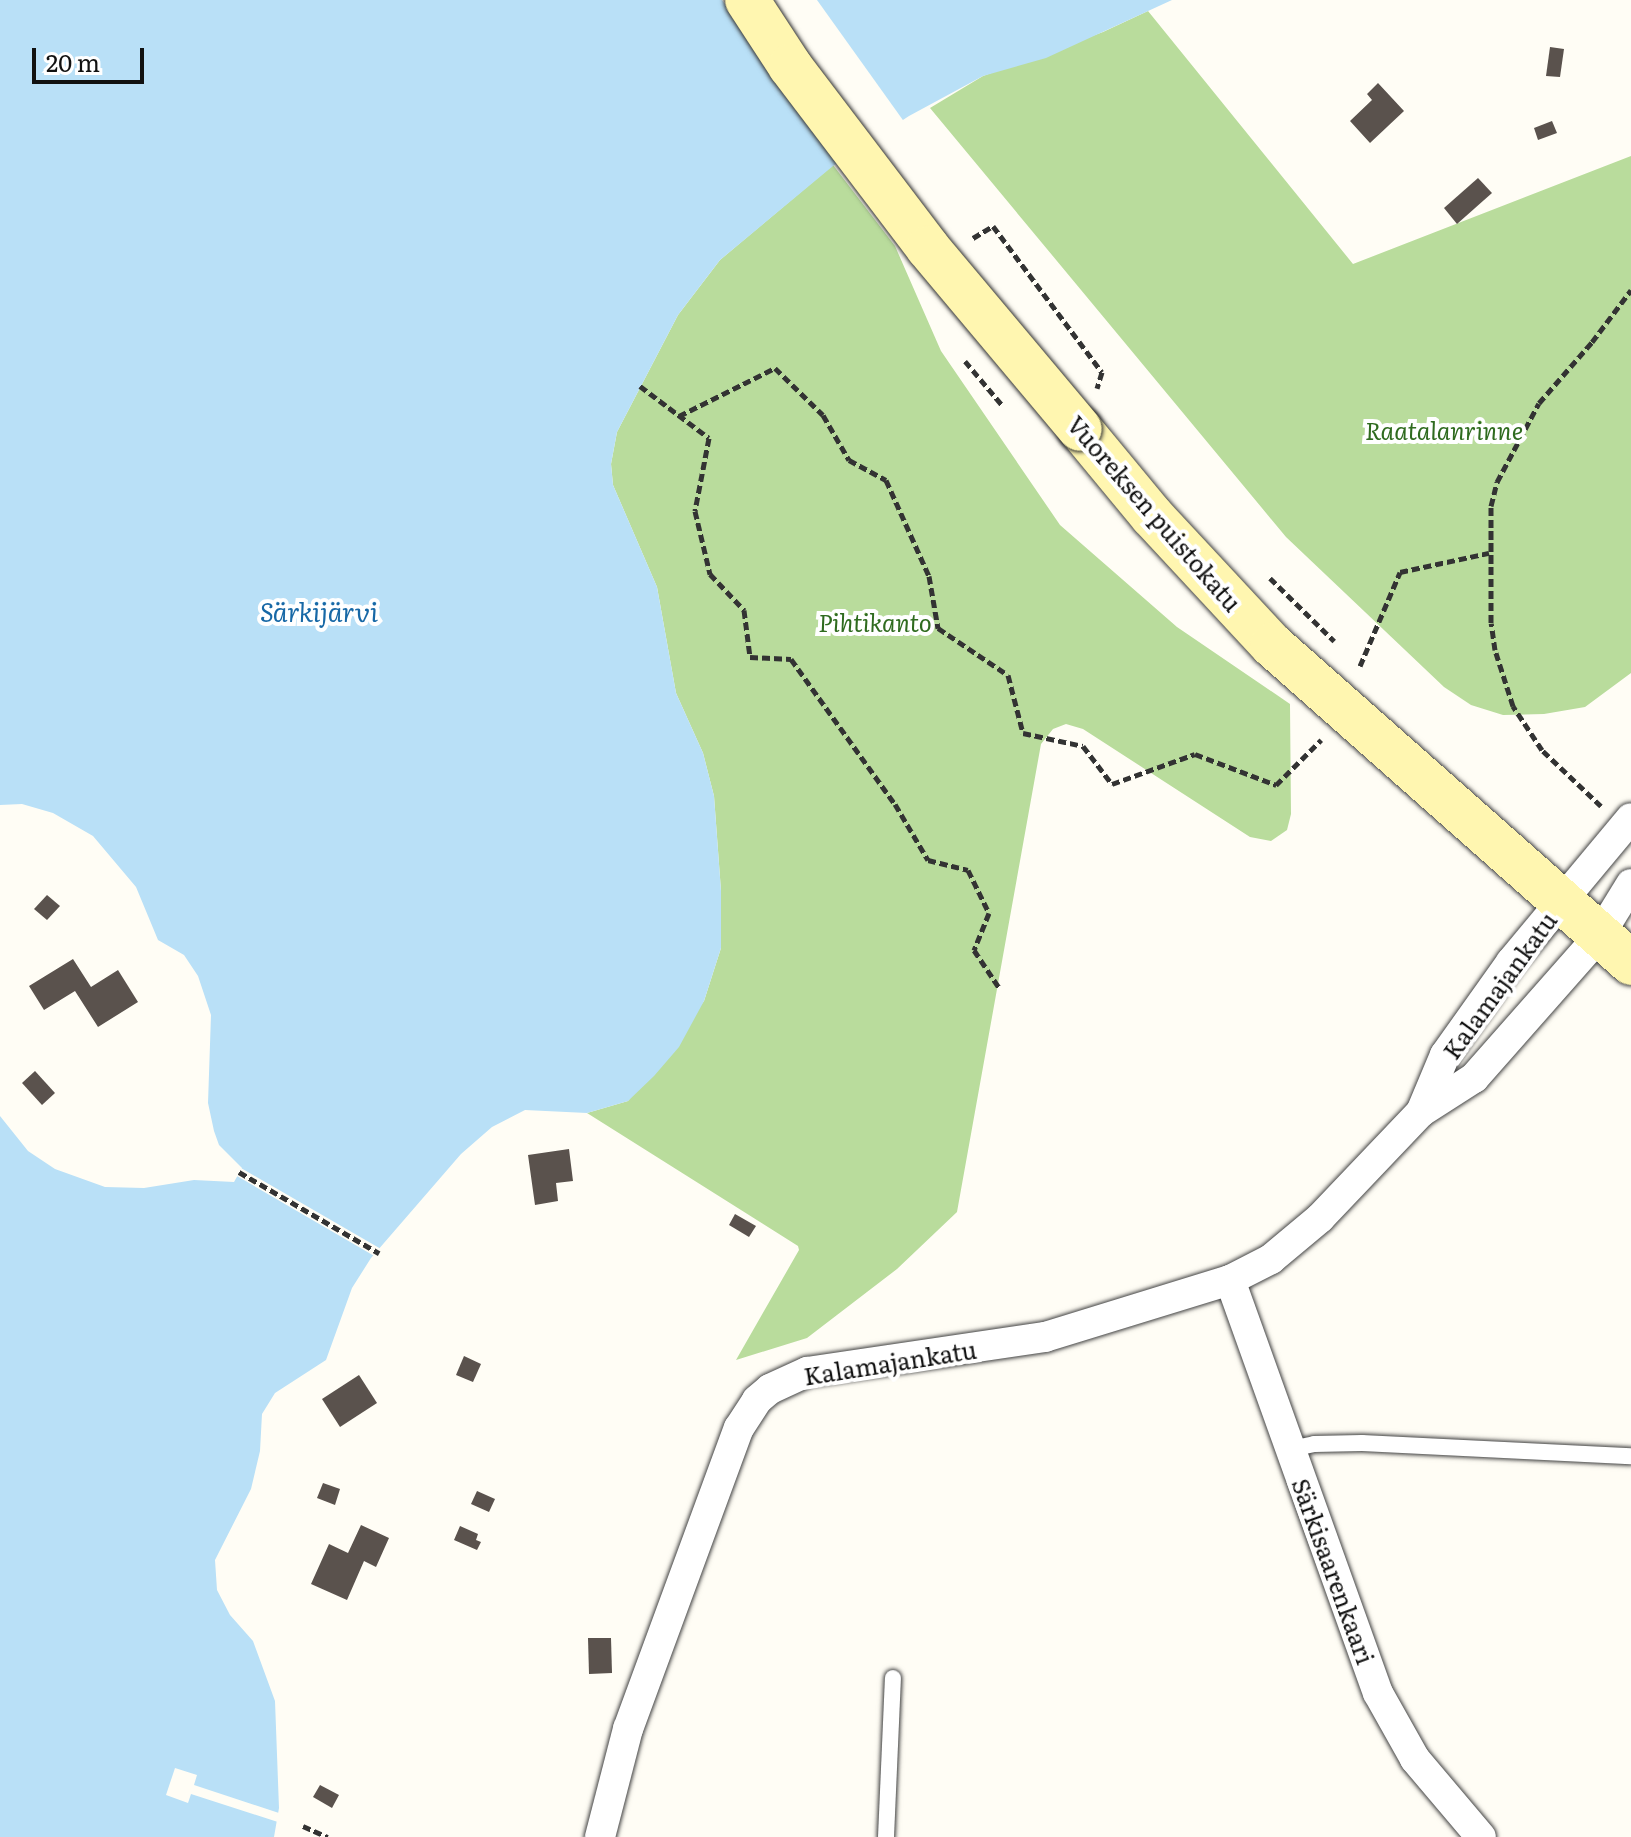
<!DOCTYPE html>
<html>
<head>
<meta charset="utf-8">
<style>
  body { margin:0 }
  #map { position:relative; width:1631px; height:1837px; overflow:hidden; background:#fffdf5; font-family:Literata,serif }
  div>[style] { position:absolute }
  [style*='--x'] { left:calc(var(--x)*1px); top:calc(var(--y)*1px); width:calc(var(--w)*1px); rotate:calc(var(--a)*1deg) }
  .forest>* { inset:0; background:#b9dc9c }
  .water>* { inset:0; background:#b9e0f7 }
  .pier>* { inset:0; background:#fffdf5 }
  .building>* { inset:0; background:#5a524d }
  .path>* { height:5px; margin-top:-2.5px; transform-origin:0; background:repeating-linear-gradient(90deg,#333 0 8px,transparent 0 12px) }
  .roads { filter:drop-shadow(0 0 2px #444) drop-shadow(0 0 2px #444) }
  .service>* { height:16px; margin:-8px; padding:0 8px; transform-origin:8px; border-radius:8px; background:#fff }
  .minor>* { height:30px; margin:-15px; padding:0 15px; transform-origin:15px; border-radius:15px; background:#fff }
  .secondary>* { height:44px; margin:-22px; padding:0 22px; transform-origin:22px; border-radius:22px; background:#fff6b0 }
  .bridges { filter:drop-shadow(0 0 2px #333) drop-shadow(0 0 2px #333) }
  .secondary-bridge>* { height:44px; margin:-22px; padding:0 22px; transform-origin:22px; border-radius:22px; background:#fff6b0 }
  span { translate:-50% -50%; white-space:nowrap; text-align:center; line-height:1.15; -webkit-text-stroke:8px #fff; paint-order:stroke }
  .park-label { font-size:24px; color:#2f6b1f; font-style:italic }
  .street-label { font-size:24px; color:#111 }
  .water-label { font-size:26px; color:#1768a6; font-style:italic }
  .scale { position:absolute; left:32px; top:48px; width:112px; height:36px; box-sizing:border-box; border:4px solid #111; border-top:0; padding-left:10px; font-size:24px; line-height:28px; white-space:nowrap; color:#111; -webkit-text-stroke:6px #fff; paint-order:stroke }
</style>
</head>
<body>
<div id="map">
  <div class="forest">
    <i style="clip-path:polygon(1148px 11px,1353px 264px,1631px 156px,1631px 673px,1585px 707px,1544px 714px,1503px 715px,1471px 705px,1444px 687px,1286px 537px,930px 108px,983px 76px,1103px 32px)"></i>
    <i style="clip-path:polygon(833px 165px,895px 246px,941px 351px,1060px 525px,1177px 627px,1290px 704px,1291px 814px,1287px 830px,1271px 841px,1250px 837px,1083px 729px,1066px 724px,1053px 729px,1041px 744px,957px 1212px,897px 1269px,807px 1338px,736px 1360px,799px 1250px,798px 1246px,587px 1113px,628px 1101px,704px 1001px,721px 948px,721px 891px,714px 796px,703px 753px,676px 693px,657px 587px,613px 485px,611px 464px,617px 432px,678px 315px,720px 260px)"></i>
  </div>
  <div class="water">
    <i style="clip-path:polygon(0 0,1172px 0,1046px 58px,983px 76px,909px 116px,833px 166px,720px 260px,678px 315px,617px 432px,611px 464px,613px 485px,657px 587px,676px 693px,703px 753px,714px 796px,721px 891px,721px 948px,704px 1001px,679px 1047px,654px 1076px,628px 1101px,587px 1113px,525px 1110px,492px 1127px,461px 1154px,371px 1258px,352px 1288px,326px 1360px,275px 1393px,262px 1414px,260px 1451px,251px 1489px,215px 1560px,217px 1590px,230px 1615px,253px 1641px,275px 1701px,279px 1808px,274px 1837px,0 1837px,0 1116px,28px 1151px,55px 1169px,105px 1187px,144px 1188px,194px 1180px,234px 1182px,242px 1168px,219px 1145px,214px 1131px,208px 1103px,211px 1015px,198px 976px,184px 955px,158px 940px,136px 887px,93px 836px,53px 813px,22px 804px,0 805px)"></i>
  </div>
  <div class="pier">
    <i style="clip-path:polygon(722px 0,817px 0,905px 123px,840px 166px)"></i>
    <i style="clip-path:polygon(241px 1168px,381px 1249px,376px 1257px,237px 1176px)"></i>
    <i style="clip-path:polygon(175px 1768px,197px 1775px,194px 1785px,282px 1814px,281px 1823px,191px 1794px,188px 1803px,166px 1795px)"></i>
  </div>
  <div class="building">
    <i style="clip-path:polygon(1550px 47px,1564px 49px,1560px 77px,1546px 76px)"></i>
    <i style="clip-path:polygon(1378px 83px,1404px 111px,1370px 143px,1350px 121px,1372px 100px,1367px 94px)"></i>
    <i style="clip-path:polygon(1552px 121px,1557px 133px,1538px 140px,1534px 128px)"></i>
    <i style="clip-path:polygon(1478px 178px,1492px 193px,1457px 224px,1444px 208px)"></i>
    <i style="clip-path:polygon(47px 895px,60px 906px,47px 920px,34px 909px)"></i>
    <i style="clip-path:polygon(73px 959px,91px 987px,118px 970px,138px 1002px,98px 1027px,75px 991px,44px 1010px,29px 986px)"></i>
    <i style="clip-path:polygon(35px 1071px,55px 1093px,42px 1105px,22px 1083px)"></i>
    <i style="clip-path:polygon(569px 1149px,573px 1181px,556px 1183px,558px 1201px,535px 1205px,528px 1155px)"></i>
    <i style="clip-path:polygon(735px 1214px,756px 1226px,749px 1237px,729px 1225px)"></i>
    <i style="clip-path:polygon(464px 1356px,481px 1364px,473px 1382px,456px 1375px)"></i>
    <i style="clip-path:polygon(359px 1375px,377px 1403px,340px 1427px,322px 1399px)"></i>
    <i style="clip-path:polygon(323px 1483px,340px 1489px,335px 1505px,317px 1498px)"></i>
    <i style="clip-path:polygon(477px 1491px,495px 1499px,489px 1512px,471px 1504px)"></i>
    <i style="clip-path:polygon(361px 1525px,389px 1538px,376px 1567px,364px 1561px,347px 1600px,311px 1584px,329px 1544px,348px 1553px)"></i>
    <i style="clip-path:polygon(460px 1526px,478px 1534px,476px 1540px,481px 1542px,477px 1550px,454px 1540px)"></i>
    <i style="clip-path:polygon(588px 1638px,611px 1638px,612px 1673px,589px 1674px)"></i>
    <i style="clip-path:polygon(320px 1785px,339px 1795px,332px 1808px,313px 1797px)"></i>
  </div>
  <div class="path">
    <i style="--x:973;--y:238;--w:23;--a:-31"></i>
    <i style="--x:993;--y:226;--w:182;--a:53.3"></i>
    <i style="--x:1102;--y:372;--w:17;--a:107"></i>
    <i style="--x:965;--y:361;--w:57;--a:49.9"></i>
    <i style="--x:640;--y:386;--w:86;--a:37"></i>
    <i style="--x:709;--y:438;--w:74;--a:100.9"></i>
    <i style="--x:695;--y:511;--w:65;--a:76.6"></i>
    <i style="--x:710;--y:574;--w:50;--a:46.6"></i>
    <i style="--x:744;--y:610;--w:47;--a:82.7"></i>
    <i style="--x:750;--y:657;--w:41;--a:2.8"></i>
    <i style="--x:791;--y:659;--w:178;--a:54.4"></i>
    <i style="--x:895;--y:804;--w:65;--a:59.5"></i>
    <i style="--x:928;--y:860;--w:41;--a:14"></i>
    <i style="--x:968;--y:870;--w:48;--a:64"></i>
    <i style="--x:989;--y:913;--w:40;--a:112"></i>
    <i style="--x:974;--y:950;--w:47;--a:56.3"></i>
    <i style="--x:679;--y:416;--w:107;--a:-26.6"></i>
    <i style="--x:775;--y:368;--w:67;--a:44.4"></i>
    <i style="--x:823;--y:415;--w:52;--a:60"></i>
    <i style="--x:849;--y:460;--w:42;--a:28.4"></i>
    <i style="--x:886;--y:480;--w:105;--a:65.9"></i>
    <i style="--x:929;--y:576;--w:53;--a:80.2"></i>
    <i style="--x:938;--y:628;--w:84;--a:33.9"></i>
    <i style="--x:1008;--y:675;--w:60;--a:75.5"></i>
    <i style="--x:1023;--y:733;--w:61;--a:12.2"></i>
    <i style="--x:1083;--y:746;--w:48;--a:52.7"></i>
    <i style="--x:1112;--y:784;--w:88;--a:-19.9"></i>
    <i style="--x:1195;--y:754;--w:87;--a:20.9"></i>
    <i style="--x:1276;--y:785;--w:64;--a:-45"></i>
    <i style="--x:1270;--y:578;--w:90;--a:44.5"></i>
    <i style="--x:1360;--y:666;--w:102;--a:-66.9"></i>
    <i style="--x:1400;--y:572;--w:91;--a:-12.1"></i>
    <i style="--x:1601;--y:806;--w:81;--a:-136.5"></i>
    <i style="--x:1542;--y:750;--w:53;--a:-123.4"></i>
    <i style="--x:1513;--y:706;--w:59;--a:-107.8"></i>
    <i style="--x:1495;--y:650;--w:27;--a:-98"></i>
    <i style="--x:1491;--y:623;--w:117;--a:-90"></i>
    <i style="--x:1491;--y:506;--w:25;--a:-76"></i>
    <i style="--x:1497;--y:482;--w:89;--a:-62"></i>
    <i style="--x:1539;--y:403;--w:81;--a:-49"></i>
    <i style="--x:1592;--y:342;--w:65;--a:-53.1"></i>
    <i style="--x:239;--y:1172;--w:162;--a:30.1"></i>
    <i style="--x:303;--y:1826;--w:27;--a:24"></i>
  </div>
  <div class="roads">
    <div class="service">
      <i style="--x:1291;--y:1449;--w:24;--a:-12"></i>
      <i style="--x:1314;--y:1444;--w:48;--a:-1.2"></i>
      <i style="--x:1362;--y:1443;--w:269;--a:2.8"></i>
      <i style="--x:886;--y:1837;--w:159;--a:-87.5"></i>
    </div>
    <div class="minor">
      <i style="--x:1421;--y:1112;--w:62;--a:-67.2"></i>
      <i style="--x:1445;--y:1055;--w:114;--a:-54.6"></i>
      <i style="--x:1511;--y:962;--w:187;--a:-50.2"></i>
      <i style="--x:1230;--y:1280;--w:439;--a:70.3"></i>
      <i style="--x:1378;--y:1693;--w:76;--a:60.7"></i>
      <i style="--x:1415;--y:1759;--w:102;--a:49.8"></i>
      <i style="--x:600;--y:1837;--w:112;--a:-75.5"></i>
      <i style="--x:628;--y:1729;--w:321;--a:-69.8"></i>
      <i style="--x:739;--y:1428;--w:33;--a:-57"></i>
      <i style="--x:757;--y:1400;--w:17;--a:-40"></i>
      <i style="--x:770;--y:1389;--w:41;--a:-24.7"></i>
      <i style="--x:807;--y:1372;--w:241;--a:-8.4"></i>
      <i style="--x:1045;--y:1337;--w:194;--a:-17.1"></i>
      <i style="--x:1230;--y:1280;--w:46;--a:-27.1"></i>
      <i style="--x:1271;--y:1259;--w:64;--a:-39.9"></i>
      <i style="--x:1320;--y:1218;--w:146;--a:-46.4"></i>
      <i style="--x:1421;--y:1112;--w:63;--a:-32.7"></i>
      <i style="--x:1474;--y:1078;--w:189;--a:-48.6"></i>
      <i style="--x:1599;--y:936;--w:61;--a:-58.4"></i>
    </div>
    <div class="secondary">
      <i style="--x:1080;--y:429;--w:113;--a:50.4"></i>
      <i style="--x:1152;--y:516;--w:176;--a:47.1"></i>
      <i style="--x:1272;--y:645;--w:480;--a:41.5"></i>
    </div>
  </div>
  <div class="bridges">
    <div class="secondary-bridge">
      <i style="--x:747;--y:0;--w:79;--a:56.9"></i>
      <i style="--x:790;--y:66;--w:228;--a:52.8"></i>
      <i style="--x:928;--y:248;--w:236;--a:50"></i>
    </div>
  </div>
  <div class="park-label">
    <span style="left:1444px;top:430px">Raatalanrinne</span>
    <span style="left:875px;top:622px">Pihtikanto</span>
  </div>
  <div class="street-label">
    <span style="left:1155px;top:513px;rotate:49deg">Vuoreksen puistokatu</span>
    <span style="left:1499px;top:985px;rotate:-54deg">Kalamajankatu</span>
    <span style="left:890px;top:1362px;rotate:-9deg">Kalamajankatu</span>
    <span style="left:1334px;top:1571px;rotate:70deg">Särkisaarenkaari</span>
  </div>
  <div class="water-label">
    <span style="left:319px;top:611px">Särkijärvi</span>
  </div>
  <div class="scale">20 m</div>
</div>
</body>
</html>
